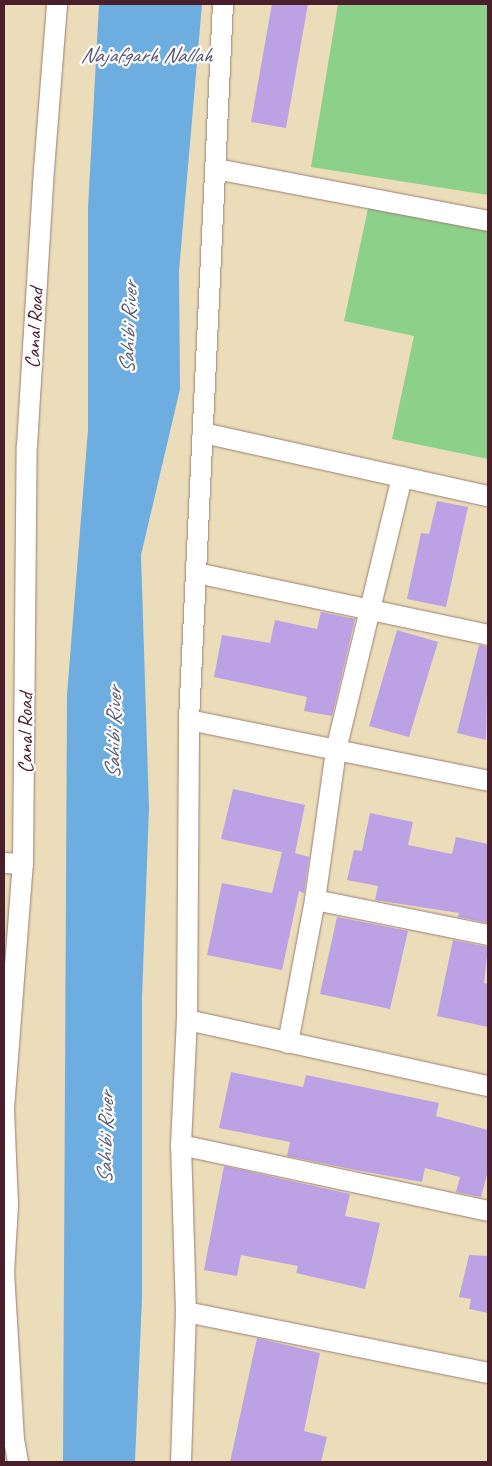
<!DOCTYPE html>
<html>
<head>
<meta charset="utf-8">
<style>
  body { margin:0 }
  #map { position:relative; width:492px; height:1466px; overflow:hidden; background:#ebddb9; font-family:Caveat,sans-serif }
  div>[style] { position:absolute }
  [style*='--x'] { left:calc(var(--x)*1px); top:calc(var(--y)*1px); width:calc(var(--w)*1px); rotate:calc(var(--a)*1deg) }
  .green>* { inset:0; background:#8cd08a }
  .water>* { inset:0; background:#6dade0 }
  .building>* { inset:0; background:#bca1e5 }
  .roads { filter:drop-shadow(0 0 1px #9a7e72) drop-shadow(0 0 1px #9a7e72) }
  .street>* { height:20px; margin:-10px; padding:0 10px; transform-origin:10px; border-radius:10px; background:#fff }
  span { translate:-50% -50%; white-space:nowrap; text-align:center; line-height:1.15; -webkit-text-stroke:4.5px #fff; paint-order:stroke }
  .street-label { font-size:21px; color:#4a1f2b }
  .water-label { font-size:22px; color:#585873; font-style:italic }
  .frame { position:absolute; inset:0; border:5px solid #4a1f2b; pointer-events:none }
</style>
</head>
<body>
<div id="map">
  <div class="green">
    <i style="clip-path:polygon(338px 4px,488px 4px,488px 195px,311px 167px)"></i>
    <i style="clip-path:polygon(370px 199px,488px 224px,488px 459px,392px 439px,414px 336px,344px 321px)"></i>
  </div>
  <div class="water">
    <i style="clip-path:polygon(99px 4px,202px 4px,179px 271px,180px 389px,141px 555px,149px 808px,142px 998px,142px 1298px,135px 1462px,63px 1462px,67px 695px,88px 430px,88px 208px)"></i>
  </div>
  <div class="building">
    <i style="clip-path:polygon(272px 4px,308px 4px,286px 128px,251px 122px)"></i>
    <i style="clip-path:polygon(437px 501px,468px 507px,446px 607px,407px 599px,421px 533px,429px 534px)"></i>
    <i style="clip-path:polygon(321px 612px,355px 619px,332px 716px,304px 711px,307px 697px,214px 677px,222px 635px,270px 643px,275px 620px,317px 629px)"></i>
    <i style="clip-path:polygon(397px 630px,438px 642px,409px 737px,369px 726px)"></i>
    <i style="clip-path:polygon(479px 645px,488px 647px,486px 740px,457px 733px)"></i>
    <i style="clip-path:polygon(233px 789px,305px 805px,295px 853px,309px 857px,304px 893px,299px 891px,282px 970px,207px 955px,222px 883px,272px 893px,282px 852px,221px 839px)"></i>
    <i style="clip-path:polygon(370px 813px,413px 822px,408px 845px,452px 854px,456px 837px,488px 844px,488px 923px,458px 917px,459px 913px,375px 900px,378px 886px,347px 880px,354px 850px,362px 851px)"></i>
    <i style="clip-path:polygon(337px 917px,408px 931px,390px 1009px,320px 994px)"></i>
    <i style="clip-path:polygon(453px 940px,488px 947px,484px 983px,488px 984px,488px 1027px,437px 1016px)"></i>
    <i style="clip-path:polygon(231px 1072px,303px 1087px,306px 1075px,439px 1103px,436px 1116px,488px 1130px,488px 1171px,481px 1197px,456px 1192px,460px 1177px,425px 1168px,422px 1182px,356px 1170px,287px 1156px,290px 1142px,219px 1128px)"></i>
    <i style="clip-path:polygon(224px 1166px,350px 1194px,345px 1216px,380px 1223px,365px 1289px,296px 1273px,298px 1266px,241px 1255px,237px 1276px,204px 1270px)"></i>
    <i style="clip-path:polygon(469px 1255px,488px 1256px,488px 1313px,469px 1309px,471px 1299px,459px 1297px)"></i>
    <i style="clip-path:polygon(257px 1338px,320px 1353px,304px 1431px,327px 1437px,321px 1462px,230px 1462px)"></i>
  </div>
  <div class="roads">
    <div class="street">
      <i style="--x:223;--y:4;--w:717;--a:92.72"></i>
      <i style="--x:189;--y:720;--w:305;--a:11.5"></i>
      <i style="--x:216;--y:169;--w:277;--a:10.8"></i>
      <i style="--x:203;--y:433;--w:292;--a:12.5"></i>
      <i style="--x:197;--y:573;--w:298;--a:12"></i>
      <i style="--x:4;--y:863;--w:19;--a:3"></i>
      <i style="--x:315;--y:900;--w:177;--a:11.4"></i>
      <i style="--x:187;--y:1020;--w:300;--a:-89.6"></i>
      <i style="--x:288;--y:1043;--w:146;--a:-79.3"></i>
      <i style="--x:315;--y:900;--w:151;--a:-82"></i>
      <i style="--x:336;--y:750;--w:281;--a:-76.4"></i>
      <i style="--x:181;--y:1145;--w:314;--a:12.1"></i>
      <i style="--x:186;--y:1312;--w:308;--a:11.4"></i>
      <i style="--x:18;--y:1462;--w:22;--a:-100"></i>
      <i style="--x:14;--y:1440;--w:166;--a:-93.4"></i>
      <i style="--x:4;--y:1274;--w:69;--a:-86.7"></i>
      <i style="--x:8;--y:1205;--w:96;--a:-92.4"></i>
      <i style="--x:4;--y:1109;--w:246;--a:-85.6"></i>
      <i style="--x:23;--y:864;--w:418;--a:-89.5"></i>
      <i style="--x:27;--y:446;--w:277;--a:-86.5"></i>
      <i style="--x:44;--y:170;--w:167;--a:-85.5"></i>
      <i style="--x:181;--y:1462;--w:150;--a:-88.1"></i>
      <i style="--x:186;--y:1312;--w:167;--a:-91.7"></i>
      <i style="--x:181;--y:1145;--w:125;--a:-87.3"></i>
      <i style="--x:187;--y:1020;--w:308;--a:12.4"></i>
    </div>
  </div>
  <div class="street-label">
    <span style="left:34px;top:328px;rotate:-87deg">Canal Road</span>
    <span style="left:25px;top:733px;rotate:-90deg">Canal Road</span>
  </div>
  <div class="water-label">
    <span style="left:146px;top:56px">Najafgarh Nallah</span>
    <span style="left:129px;top:328px;rotate:-88deg">Sahibi River</span>
    <span style="left:114px;top:733px;rotate:-89deg">Sahibi River</span>
    <span style="left:106px;top:1138px;rotate:-89deg">Sahibi River</span>
  </div>
  <div class="frame"></div>
</div>
</body>
</html>
